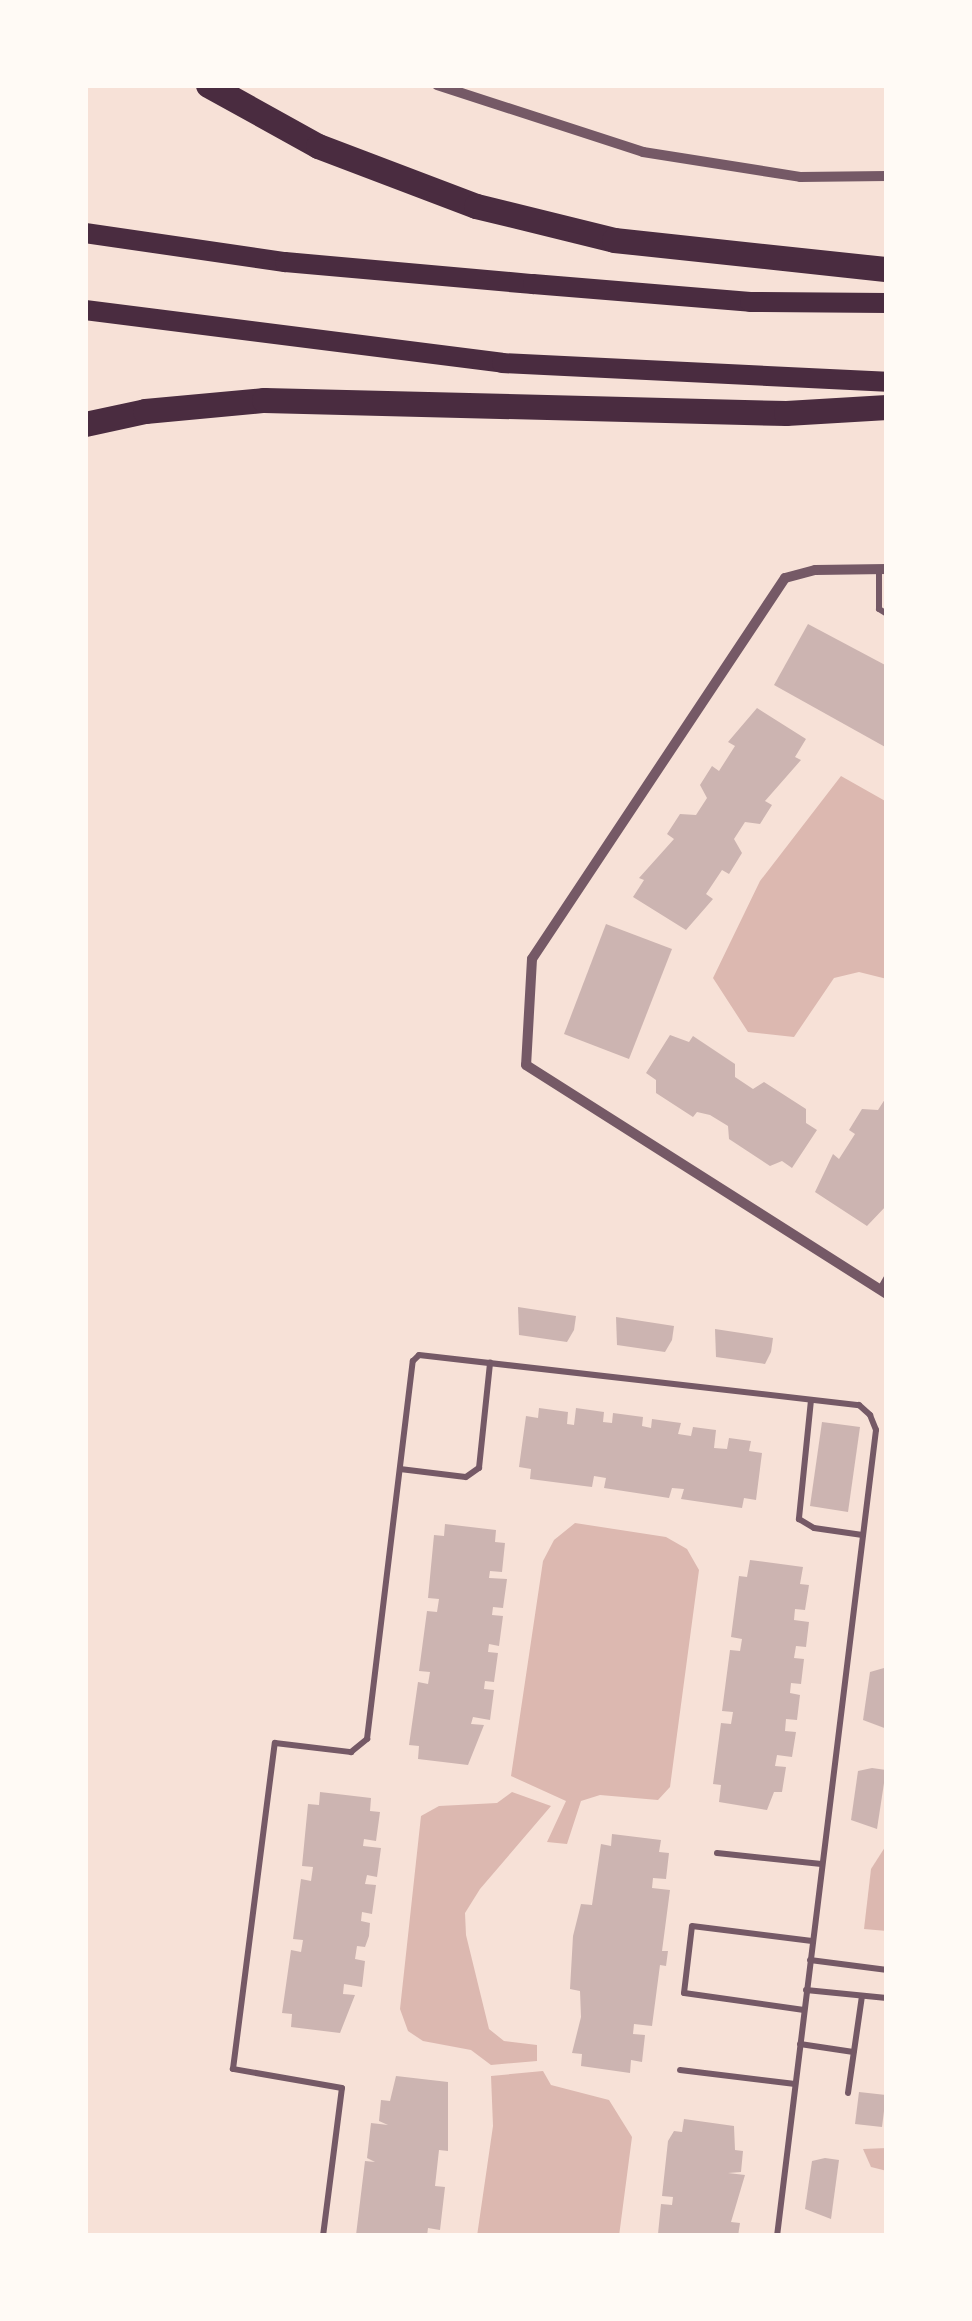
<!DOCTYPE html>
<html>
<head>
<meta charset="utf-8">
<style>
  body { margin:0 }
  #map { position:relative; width:972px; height:2321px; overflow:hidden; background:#f7e1d7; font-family:Raleway,sans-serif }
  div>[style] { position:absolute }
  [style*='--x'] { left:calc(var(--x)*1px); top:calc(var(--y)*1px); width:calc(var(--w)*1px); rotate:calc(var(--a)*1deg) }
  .water>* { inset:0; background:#dcb8b0 }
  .building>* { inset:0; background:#ccb4b1 }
  .service>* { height:6px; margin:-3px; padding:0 3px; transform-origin:3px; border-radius:3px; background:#755966 }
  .minor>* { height:10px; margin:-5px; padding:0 5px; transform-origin:5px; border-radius:5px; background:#755966 }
  .primary>* { height:20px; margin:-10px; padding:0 10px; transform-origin:10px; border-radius:10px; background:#4a2c40 }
  .motorway>* { height:25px; margin:-12.5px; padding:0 12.5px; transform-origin:12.5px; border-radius:12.5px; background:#4a2c40 }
  span { translate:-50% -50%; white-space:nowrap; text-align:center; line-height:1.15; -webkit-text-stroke:9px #fffaf5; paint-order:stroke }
  .frame { position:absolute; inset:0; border:88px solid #fffaf5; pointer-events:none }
</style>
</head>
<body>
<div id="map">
  <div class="water">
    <i style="clip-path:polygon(841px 776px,887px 802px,887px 979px,859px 972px,834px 978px,794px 1037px,748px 1032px,713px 978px,760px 881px)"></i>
    <i style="clip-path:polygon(575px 1523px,666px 1537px,687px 1549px,699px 1570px,670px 1787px,658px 1800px,600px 1795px,581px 1801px,567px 1844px,547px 1842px,566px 1801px,511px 1776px,543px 1561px,554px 1540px)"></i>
    <i style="clip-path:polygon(512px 1792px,551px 1806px,480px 1889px,465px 1913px,466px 1935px,489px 2029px,504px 2041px,537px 2045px,537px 2061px,491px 2065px,471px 2050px,423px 2041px,408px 2031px,400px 2009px,421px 1816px,439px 1806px,497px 1803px)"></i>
    <i style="clip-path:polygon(887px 1844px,887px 1931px,864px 1929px,871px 1869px)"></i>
    <i style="clip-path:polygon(543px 2071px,551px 2085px,609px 2100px,632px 2137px,619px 2236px,477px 2236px,493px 2126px,491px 2076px)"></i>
    <i style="clip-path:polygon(887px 2148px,887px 2171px,871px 2167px,863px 2149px)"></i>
  </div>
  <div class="building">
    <i style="clip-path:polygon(808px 624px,887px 666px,887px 748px,774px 685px)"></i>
    <i style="clip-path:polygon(757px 708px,806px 739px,795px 757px,801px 760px,765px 801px,772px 805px,760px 824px,745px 822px,734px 839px,742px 853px,729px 874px,722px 870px,706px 894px,713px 899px,686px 930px,633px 897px,644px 880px,639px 878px,674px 839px,667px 834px,680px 814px,696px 815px,707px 798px,700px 785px,712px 766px,719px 771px,735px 746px,728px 742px)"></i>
    <i style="clip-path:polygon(606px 924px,672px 949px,629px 1059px,564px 1034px)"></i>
    <i style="clip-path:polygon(670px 1035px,689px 1042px,693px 1036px,735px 1064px,735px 1077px,753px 1089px,764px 1082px,806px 1109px,806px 1123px,817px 1130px,792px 1168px,782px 1161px,770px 1166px,729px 1139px,728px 1126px,710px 1115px,697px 1112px,693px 1117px,656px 1093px,656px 1080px,646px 1073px)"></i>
    <i style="clip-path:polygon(887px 1096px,887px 1205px,867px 1226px,815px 1192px,833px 1154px,839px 1159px,855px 1134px,849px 1130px,862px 1109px,878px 1110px)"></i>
    <i style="clip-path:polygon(518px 1307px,576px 1316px,574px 1330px,567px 1342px,519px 1335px)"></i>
    <i style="clip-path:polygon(616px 1317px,674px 1326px,672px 1340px,665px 1352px,617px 1345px)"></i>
    <i style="clip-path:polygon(715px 1329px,773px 1338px,771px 1352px,765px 1364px,716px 1357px)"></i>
    <i style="clip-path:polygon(539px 1408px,568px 1412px,567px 1424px,574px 1425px,576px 1408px,604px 1412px,603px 1422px,612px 1423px,613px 1413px,643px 1417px,642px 1426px,651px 1428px,652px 1419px,681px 1423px,678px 1434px,691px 1436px,693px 1427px,716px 1430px,714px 1448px,727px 1449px,729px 1438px,751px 1441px,749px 1451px,762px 1453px,756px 1500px,744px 1498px,742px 1508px,681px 1499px,684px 1489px,672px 1488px,669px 1498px,604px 1488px,606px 1478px,594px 1476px,592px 1487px,530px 1479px,531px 1469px,519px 1467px,526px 1416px,538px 1418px)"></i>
    <i style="clip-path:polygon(822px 1422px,860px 1427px,848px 1512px,810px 1506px)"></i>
    <i style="clip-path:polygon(445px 1524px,496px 1530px,495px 1542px,505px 1543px,502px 1572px,490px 1571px,489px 1578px,507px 1579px,503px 1608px,493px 1607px,492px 1615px,503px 1616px,499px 1646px,489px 1644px,488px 1652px,498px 1653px,494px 1682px,485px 1681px,484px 1689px,494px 1690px,490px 1720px,473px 1717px,471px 1724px,484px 1725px,468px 1765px,418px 1759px,419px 1746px,409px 1745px,418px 1682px,428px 1684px,430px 1672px,419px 1671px,427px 1611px,437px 1612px,439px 1599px,428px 1598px,434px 1535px,444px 1536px)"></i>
    <i style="clip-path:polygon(750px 1560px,803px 1567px,800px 1584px,809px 1585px,805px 1610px,795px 1609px,794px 1620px,809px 1622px,806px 1647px,796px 1646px,794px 1658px,804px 1659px,801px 1684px,791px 1683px,790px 1693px,800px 1695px,797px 1720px,786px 1719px,785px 1731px,796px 1732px,792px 1757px,777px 1755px,775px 1766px,786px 1767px,782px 1792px,774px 1792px,767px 1810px,719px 1802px,721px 1785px,713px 1784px,721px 1723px,731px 1724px,733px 1712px,722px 1711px,730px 1650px,740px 1651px,742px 1639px,731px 1637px,739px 1576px,747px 1577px)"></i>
    <i style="clip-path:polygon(884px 1668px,887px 1669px,887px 1729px,863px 1720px,870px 1672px)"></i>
    <i style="clip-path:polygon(872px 1768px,886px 1770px,877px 1829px,851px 1820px,858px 1771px)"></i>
    <i style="clip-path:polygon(320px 1792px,371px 1798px,370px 1811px,380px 1812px,376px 1841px,364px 1839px,363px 1846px,381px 1848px,377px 1877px,367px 1875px,365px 1884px,376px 1885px,372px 1914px,362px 1912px,361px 1921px,370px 1923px,369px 1936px,365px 1947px,357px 1946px,355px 1959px,365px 1961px,362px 1987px,344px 1984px,343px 1994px,355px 1995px,340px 2033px,291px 2027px,292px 2014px,282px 2013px,291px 1950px,301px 1952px,303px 1940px,293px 1939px,301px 1879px,311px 1881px,313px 1867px,302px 1866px,308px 1804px,319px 1805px)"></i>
    <i style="clip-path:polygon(612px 1834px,661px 1840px,659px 1852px,669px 1853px,666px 1879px,653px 1878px,652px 1888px,670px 1890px,662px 1951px,668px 1951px,666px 1966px,660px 1965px,652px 2026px,634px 2024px,633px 2034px,645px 2035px,642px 2062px,631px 2060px,630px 2073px,581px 2066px,582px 2054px,572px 2053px,581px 2017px,580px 1991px,570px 1989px,573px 1936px,581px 1904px,592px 1905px,601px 1844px,611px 1846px)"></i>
    <i style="clip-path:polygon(396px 2076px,448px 2082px,448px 2151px,439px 2150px,435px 2186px,445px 2187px,440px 2230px,428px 2228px,427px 2236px,356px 2235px,365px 2161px,375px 2162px,367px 2158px,371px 2123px,388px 2125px,379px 2121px,381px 2100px,390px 2101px)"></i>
    <i style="clip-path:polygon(859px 2092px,886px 2095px,882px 2127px,855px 2124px)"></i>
    <i style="clip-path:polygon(684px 2119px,734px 2126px,735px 2150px,743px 2151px,741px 2172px,728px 2173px,745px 2175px,731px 2222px,740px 2223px,738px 2236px,658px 2234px,661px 2204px,672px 2205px,673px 2197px,662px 2196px,668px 2141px,674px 2131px,682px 2132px)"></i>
    <i style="clip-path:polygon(825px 2158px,839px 2160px,831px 2219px,805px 2209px,812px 2161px)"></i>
  </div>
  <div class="service">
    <i style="--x:879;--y:569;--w:40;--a:90"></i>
    <i style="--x:879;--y:609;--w:9;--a:32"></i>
    <i style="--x:880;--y:1289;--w:14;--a:-60"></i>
    <i style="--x:811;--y:1400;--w:120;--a:95.8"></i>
    <i style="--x:799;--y:1519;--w:17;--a:31"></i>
    <i style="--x:814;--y:1528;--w:49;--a:8.3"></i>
    <i style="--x:400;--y:1469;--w:66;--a:6.9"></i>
    <i style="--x:466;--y:1477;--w:16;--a:-35"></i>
    <i style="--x:479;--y:1468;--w:106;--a:-84"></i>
    <i style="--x:717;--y:1853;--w:105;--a:6"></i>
    <i style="--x:810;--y:1960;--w:78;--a:7.4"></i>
    <i style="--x:806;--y:1990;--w:81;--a:5.6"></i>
    <i style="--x:804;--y:2010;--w:121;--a:-171.9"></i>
    <i style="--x:684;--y:1993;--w:67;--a:-83.2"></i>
    <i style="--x:692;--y:1926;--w:121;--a:7.1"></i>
    <i style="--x:800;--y:2044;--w:54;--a:8.6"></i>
    <i style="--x:680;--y:2070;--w:116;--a:6.9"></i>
    <i style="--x:848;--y:2093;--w:98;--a:-81.8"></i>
    <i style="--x:323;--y:2236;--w:149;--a:-82.7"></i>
    <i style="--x:342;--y:2088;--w:111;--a:-170.1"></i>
    <i style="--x:233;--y:2069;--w:329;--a:-82.7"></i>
    <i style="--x:275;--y:1743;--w:77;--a:6.8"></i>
    <i style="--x:351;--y:1752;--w:21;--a:-39"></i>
    <i style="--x:367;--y:1739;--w:381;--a:-83.1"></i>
    <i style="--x:413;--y:1361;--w:8;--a:-45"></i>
    <i style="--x:419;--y:1355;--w:443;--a:6.5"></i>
    <i style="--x:859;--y:1405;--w:15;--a:42"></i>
    <i style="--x:870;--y:1415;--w:16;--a:68"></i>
    <i style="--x:876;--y:1430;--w:812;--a:97"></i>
  </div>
  <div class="minor">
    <i style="--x:437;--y:85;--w:217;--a:18"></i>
    <i style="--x:643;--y:152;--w:159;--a:9"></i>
    <i style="--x:800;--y:177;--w:87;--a:-0.7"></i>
    <i style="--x:887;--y:569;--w:72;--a:179.2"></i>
    <i style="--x:815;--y:570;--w:31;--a:165"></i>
    <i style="--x:785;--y:578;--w:457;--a:123.6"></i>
    <i style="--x:532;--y:959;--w:106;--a:93.2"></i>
    <i style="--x:526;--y:1065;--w:428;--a:32.4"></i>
  </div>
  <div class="primary">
    <i style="--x:85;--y:233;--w:202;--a:8.3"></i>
    <i style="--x:285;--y:262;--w:249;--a:5.1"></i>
    <i style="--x:533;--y:284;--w:218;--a:4.7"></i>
    <i style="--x:750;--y:302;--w:137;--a:0.4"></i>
    <i style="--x:85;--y:310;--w:420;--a:7.2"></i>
    <i style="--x:502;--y:363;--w:385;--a:2.8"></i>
  </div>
  <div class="motorway">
    <i style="--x:208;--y:85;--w:126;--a:29"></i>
    <i style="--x:318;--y:146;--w:169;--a:20.8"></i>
    <i style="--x:476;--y:206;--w:142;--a:13.8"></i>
    <i style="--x:614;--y:240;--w:275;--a:6.1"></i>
    <i style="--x:85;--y:424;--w:61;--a:-12.2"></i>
    <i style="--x:145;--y:411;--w:120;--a:-5.3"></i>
    <i style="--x:264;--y:400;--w:522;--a:1.43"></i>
    <i style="--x:786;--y:413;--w:101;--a:-3.4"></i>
  </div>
  <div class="frame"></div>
</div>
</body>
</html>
